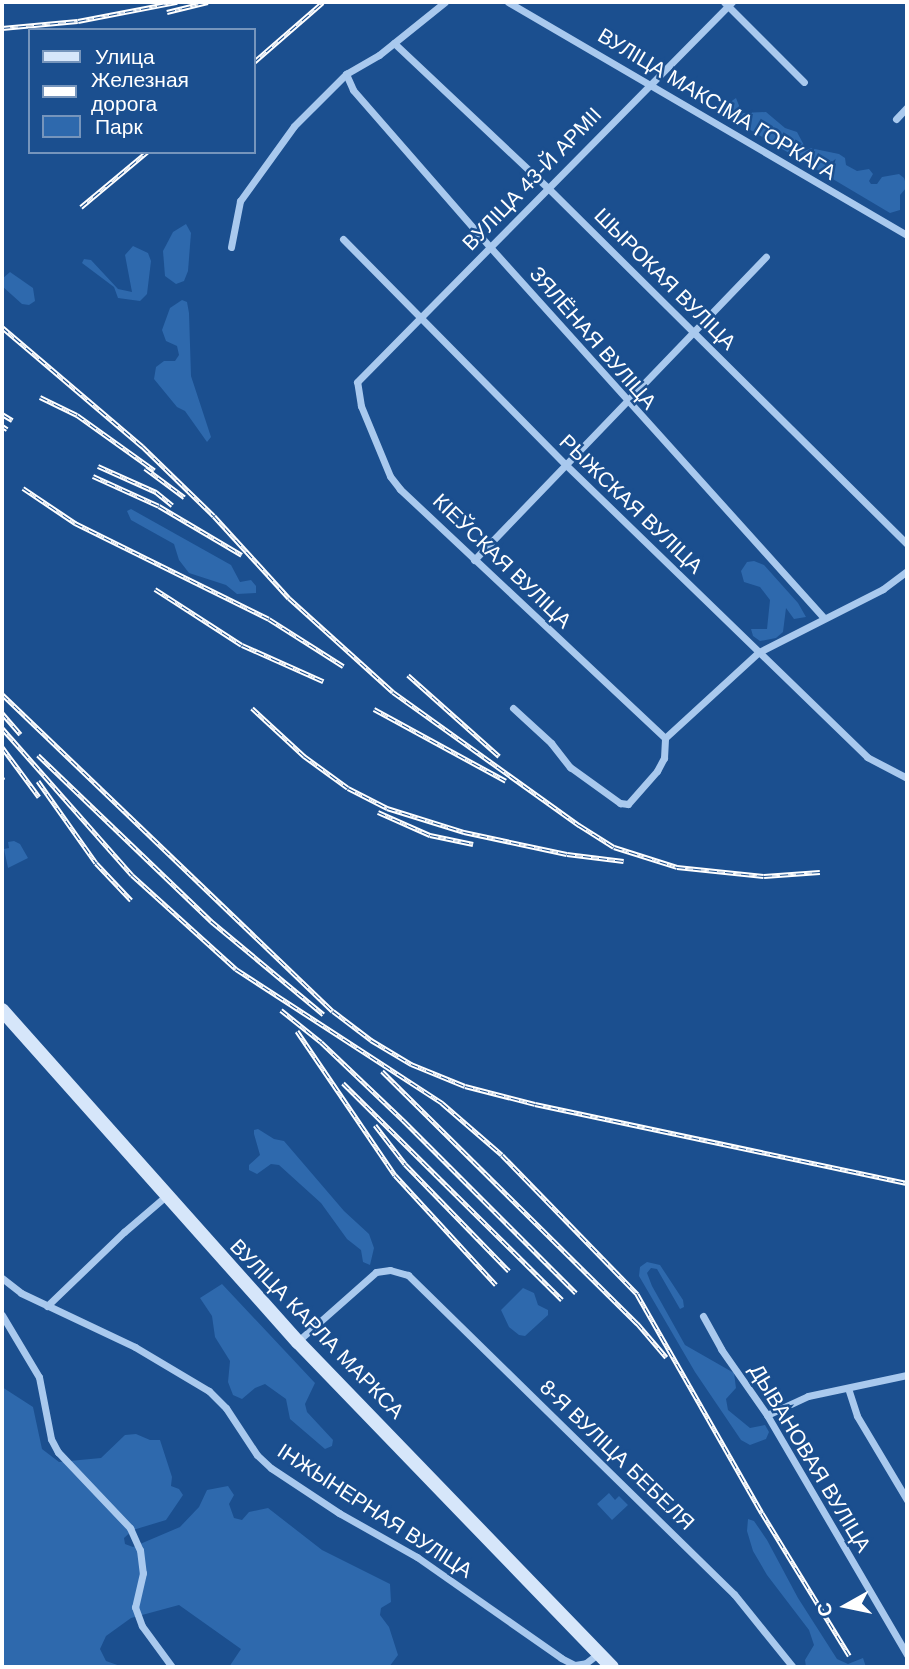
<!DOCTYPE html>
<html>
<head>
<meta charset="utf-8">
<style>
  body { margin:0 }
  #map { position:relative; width:909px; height:1669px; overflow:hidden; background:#1b4f8f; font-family:Helvetica,sans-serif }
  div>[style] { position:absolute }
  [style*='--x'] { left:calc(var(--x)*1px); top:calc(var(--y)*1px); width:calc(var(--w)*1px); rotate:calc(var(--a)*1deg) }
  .green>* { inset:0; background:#2e69ad }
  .street>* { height:7px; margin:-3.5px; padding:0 3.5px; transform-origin:3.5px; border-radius:3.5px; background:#a9c9ee }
  .secondary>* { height:14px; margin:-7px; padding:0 7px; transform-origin:7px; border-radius:7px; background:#d6e6fa }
  .rail>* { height:5px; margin-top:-2.5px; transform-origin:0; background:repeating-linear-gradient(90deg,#1b4f8f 0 8px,#fff 0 16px); box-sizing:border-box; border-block:2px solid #fff }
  span { translate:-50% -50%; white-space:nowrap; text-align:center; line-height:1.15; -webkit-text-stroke:5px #1b4f8f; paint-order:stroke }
  .street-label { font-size:21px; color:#fff }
  .frame { position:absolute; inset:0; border:4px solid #fff; pointer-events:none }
  .legend { position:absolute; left:28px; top:28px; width:228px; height:126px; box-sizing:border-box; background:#1b4f8f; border:2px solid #7695bc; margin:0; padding:9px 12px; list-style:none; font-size:21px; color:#fff }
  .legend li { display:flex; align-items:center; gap:14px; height:35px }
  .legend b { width:35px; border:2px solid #7695bc }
  .north { position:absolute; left:811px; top:1571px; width:70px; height:70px; -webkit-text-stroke:5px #1b4f8f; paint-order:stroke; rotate:261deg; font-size:19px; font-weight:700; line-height:28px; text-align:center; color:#fff }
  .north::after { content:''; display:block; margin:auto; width:24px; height:32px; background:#fff; clip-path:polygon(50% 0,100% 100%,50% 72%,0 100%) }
</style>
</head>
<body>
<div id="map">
  <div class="green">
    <i style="clip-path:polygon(736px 98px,742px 113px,766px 112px,785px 128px,797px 132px,805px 147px,839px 154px,845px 158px,846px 165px,857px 171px,869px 169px,873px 174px,869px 181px,871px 184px,877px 184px,882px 177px,899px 174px,904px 178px,907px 187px,900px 195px,900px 210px,890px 213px,747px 128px,728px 114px,726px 105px)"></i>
    <i style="clip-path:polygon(186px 224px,191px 233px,188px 271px,184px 281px,176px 284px,165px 276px,163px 251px,173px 232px)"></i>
    <i style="clip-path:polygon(133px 246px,148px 253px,151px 261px,147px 294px,140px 301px,118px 298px,114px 287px,82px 263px,84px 259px,91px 260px,118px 289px,132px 292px,125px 255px)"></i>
    <i style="clip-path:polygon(10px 272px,33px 288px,35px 301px,29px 305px,22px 304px,2px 286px,2px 279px)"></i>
    <i style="clip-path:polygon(182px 300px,187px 302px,189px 313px,191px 376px,211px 437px,207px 442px,185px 411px,177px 407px,154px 379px,156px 367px,164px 361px,175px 361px,179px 355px,177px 346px,166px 341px,162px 330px,170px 308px)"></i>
    <i style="clip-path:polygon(131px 509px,231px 565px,240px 582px,251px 580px,256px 586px,256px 593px,237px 594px,226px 585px,189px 573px,179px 560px,174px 544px,131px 520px,127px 511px)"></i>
    <i style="clip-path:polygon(754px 561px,764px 565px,798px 603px,806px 617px,794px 619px,786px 608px,783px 632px,776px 638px,760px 641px,753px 636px,751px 629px,767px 629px,770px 600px,760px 587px,744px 582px,741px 571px,747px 562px)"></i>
    <i style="clip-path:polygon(14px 841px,20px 844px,28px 858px,8px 868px,4px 849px,9px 848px,8px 842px)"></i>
    <i style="clip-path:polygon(258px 1129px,274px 1139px,284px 1141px,344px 1211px,369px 1234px,374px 1248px,370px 1265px,363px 1262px,361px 1250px,347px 1239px,321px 1203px,279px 1165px,271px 1164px,257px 1174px,249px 1170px,249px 1165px,260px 1155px,254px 1134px,254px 1130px)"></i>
    <i style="clip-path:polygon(647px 1262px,660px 1265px,683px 1300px,684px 1307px,680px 1309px,657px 1269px,651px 1268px,647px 1273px,652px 1286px,685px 1345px,734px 1373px,736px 1388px,726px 1399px,728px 1410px,750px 1428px,765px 1425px,769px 1432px,766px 1439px,750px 1445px,741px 1440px,695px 1372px,639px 1276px,640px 1267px)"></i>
    <i style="clip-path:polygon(222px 1284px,315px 1383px,305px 1404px,307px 1412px,333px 1440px,332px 1446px,325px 1449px,290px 1419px,286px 1399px,265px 1384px,255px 1388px,242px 1399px,233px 1395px,228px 1382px,230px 1361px,215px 1337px,212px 1316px,200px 1298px)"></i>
    <i style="clip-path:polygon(523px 1288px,534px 1293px,538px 1305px,548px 1310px,548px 1315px,525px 1336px,519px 1335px,509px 1327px,501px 1310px)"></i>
    <i style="clip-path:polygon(2px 1387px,33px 1407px,42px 1449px,59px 1462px,101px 1458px,125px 1435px,136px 1434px,150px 1440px,160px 1440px,172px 1477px,171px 1486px,179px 1489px,183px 1495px,166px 1520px,133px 1530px,124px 1538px,125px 1544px,133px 1547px,180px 1527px,199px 1507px,207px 1490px,228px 1486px,234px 1495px,229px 1504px,234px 1518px,242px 1520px,249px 1512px,268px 1508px,322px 1550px,390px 1584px,391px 1602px,381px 1608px,380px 1615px,389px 1627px,398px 1655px,389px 1667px,229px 1667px,241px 1649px,179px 1605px,131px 1618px,106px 1636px,100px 1649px,106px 1661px,123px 1667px,2px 1667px)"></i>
    <i style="clip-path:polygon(609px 1493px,615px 1500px,619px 1496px,628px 1505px,612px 1520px,597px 1504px)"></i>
    <i style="clip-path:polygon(748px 1519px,754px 1521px,767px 1540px,798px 1598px,837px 1659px,848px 1664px,863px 1658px,866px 1667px,806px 1667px,805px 1660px,814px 1645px,809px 1630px,767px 1575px,753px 1551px,747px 1531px)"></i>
  </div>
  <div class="street">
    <i style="--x:508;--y:2;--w:462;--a:30.3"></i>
    <i style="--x:724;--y:2;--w:113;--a:45"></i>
    <i style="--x:394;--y:43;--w:212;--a:43.3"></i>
    <i style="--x:548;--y:188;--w:506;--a:44.76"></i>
    <i style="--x:346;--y:74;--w:17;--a:66"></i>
    <i style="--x:353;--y:90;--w:208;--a:48.9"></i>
    <i style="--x:490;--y:247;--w:499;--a:48"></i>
    <i style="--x:896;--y:119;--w:16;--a:-47"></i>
    <i style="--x:343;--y:239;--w:316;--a:45.4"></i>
    <i style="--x:565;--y:464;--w:421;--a:44.1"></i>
    <i style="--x:867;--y:757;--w:45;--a:27.7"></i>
    <i style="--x:231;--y:247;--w:47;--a:-78.9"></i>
    <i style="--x:240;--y:201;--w:92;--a:-54.2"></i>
    <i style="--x:294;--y:126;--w:74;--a:-45"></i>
    <i style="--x:346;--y:74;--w:38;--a:-30"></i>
    <i style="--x:379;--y:55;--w:85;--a:-38.8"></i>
    <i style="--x:474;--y:560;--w:421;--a:-46.1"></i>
    <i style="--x:513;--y:708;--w:52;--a:42.6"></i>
    <i style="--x:551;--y:743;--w:31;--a:52"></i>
    <i style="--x:570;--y:767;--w:62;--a:35.8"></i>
    <i style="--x:620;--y:803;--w:8;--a:7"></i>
    <i style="--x:628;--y:804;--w:44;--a:-48.7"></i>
    <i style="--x:657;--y:771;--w:15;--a:-62"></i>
    <i style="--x:664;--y:758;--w:20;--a:-87"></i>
    <i style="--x:665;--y:738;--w:364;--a:-136.8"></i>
    <i style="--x:400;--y:489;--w:16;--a:-128"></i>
    <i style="--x:390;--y:476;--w:76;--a:-112.5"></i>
    <i style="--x:361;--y:406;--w:24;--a:-99"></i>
    <i style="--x:357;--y:382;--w:534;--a:-45.38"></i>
    <i style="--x:665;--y:738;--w:127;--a:-42.5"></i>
    <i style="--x:759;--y:652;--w:139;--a:-26.9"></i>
    <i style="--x:883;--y:589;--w:30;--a:-37"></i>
    <i style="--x:2;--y:1278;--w:24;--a:38"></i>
    <i style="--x:21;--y:1293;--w:126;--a:25.3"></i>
    <i style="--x:135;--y:1347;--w:86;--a:30.7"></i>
    <i style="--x:209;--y:1391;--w:24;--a:45"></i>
    <i style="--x:226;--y:1408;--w:56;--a:56.6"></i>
    <i style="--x:257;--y:1455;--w:19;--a:43"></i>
    <i style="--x:271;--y:1468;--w:82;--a:33.5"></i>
    <i style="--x:339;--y:1513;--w:90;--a:29.4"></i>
    <i style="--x:417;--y:1557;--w:176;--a:35"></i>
    <i style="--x:561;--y:1658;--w:16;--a:27"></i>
    <i style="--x:575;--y:1665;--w:11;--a:-10"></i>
    <i style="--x:586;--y:1663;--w:16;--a:-38"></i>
    <i style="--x:47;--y:1306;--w:107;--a:-43.9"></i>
    <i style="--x:124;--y:1232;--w:57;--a:-40.7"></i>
    <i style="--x:2;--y:1315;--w:72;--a:59.2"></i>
    <i style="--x:39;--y:1377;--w:63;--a:79"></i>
    <i style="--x:51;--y:1439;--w:15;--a:62"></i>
    <i style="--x:58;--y:1452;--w:105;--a:46.5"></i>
    <i style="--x:130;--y:1528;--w:24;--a:66"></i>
    <i style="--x:140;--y:1550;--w:23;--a:83"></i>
    <i style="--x:143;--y:1573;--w:35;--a:103"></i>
    <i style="--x:135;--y:1607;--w:20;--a:70"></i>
    <i style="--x:142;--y:1626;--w:51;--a:53.8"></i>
    <i style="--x:703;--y:1316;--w:38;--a:61"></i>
    <i style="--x:721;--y:1349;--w:80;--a:55.1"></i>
    <i style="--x:767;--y:1415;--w:278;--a:59.7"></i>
    <i style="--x:298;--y:1341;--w:104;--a:-41.5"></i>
    <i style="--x:376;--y:1272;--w:14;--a:-8"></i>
    <i style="--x:390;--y:1270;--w:19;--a:16"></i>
    <i style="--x:408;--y:1275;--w:456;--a:44.4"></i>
    <i style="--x:734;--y:1594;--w:94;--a:51.1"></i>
    <i style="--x:848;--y:1388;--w:29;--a:72"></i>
    <i style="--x:857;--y:1416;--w:98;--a:59.2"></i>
    <i style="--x:767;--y:1415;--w:45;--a:-24.9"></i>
    <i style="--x:808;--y:1396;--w:101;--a:-12"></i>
  </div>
  <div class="secondary">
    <i style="--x:2;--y:1010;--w:445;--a:48.3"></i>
    <i style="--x:298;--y:1342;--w:452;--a:46"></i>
  </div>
  <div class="rail">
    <i style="--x:167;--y:12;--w:42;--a:-13.7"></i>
    <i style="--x:2;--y:28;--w:76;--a:-5.3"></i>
    <i style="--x:78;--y:21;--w:101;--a:-10.9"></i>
    <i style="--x:254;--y:62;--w:91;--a:-41"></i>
    <i style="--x:81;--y:207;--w:86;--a:-39.8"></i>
    <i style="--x:2;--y:327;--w:184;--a:40.4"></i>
    <i style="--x:142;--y:446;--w:100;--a:44.2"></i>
    <i style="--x:214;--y:516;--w:111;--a:47.6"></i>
    <i style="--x:289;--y:598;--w:140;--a:42.1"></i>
    <i style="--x:393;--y:692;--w:229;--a:35.6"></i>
    <i style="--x:579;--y:825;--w:41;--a:32.2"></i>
    <i style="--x:614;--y:847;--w:66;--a:17.6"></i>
    <i style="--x:677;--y:867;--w:87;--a:5.9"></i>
    <i style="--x:764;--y:876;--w:56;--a:-4.1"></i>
    <i style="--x:40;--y:397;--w:41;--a:25.9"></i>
    <i style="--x:77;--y:415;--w:95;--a:35.5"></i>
    <i style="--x:2;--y:414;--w:12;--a:31"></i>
    <i style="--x:2;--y:426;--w:6;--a:31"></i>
    <i style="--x:98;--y:466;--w:64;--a:24.1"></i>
    <i style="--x:156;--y:492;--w:21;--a:39"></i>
    <i style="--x:145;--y:468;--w:49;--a:36.6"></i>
    <i style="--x:93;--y:476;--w:72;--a:24.4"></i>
    <i style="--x:159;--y:506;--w:96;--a:30.6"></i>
    <i style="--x:23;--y:488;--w:63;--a:33.9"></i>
    <i style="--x:75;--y:523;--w:216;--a:26.3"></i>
    <i style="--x:269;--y:619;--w:88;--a:32.4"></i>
    <i style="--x:155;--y:589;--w:103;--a:32.8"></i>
    <i style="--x:242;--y:645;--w:89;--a:24"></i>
    <i style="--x:408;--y:675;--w:122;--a:41.7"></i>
    <i style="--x:2;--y:694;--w:458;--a:43.8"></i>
    <i style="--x:333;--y:1011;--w:48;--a:37.3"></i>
    <i style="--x:371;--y:1040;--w:47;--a:31"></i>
    <i style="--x:411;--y:1064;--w:58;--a:22.2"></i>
    <i style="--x:465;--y:1086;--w:72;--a:14.4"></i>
    <i style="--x:535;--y:1104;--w:380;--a:12"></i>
    <i style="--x:252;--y:708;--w:71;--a:42.7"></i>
    <i style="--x:304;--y:756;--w:54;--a:36"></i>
    <i style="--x:348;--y:788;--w:44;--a:27.1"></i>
    <i style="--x:387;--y:808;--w:81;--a:17.3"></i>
    <i style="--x:464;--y:832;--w:105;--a:12.1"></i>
    <i style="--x:567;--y:854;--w:57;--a:7"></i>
    <i style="--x:374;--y:709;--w:150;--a:28.6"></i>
    <i style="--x:2;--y:713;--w:28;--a:49"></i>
    <i style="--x:2;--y:728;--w:196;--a:48.5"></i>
    <i style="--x:132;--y:875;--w:140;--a:42.1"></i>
    <i style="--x:236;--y:969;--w:246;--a:33"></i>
    <i style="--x:442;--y:1103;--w:79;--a:40.9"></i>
    <i style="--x:502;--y:1155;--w:194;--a:45.8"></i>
    <i style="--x:637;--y:1294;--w:252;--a:60.3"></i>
    <i style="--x:762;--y:1513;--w:167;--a:58.5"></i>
    <i style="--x:2;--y:747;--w:62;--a:53.5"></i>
    <i style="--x:38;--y:755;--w:240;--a:43.8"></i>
    <i style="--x:211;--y:921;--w:146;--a:39.7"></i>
    <i style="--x:2;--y:778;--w:2;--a:63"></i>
    <i style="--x:38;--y:781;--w:100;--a:54.7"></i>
    <i style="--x:96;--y:863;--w:51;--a:46.6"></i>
    <i style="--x:378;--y:812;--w:57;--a:23.9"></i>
    <i style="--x:430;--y:835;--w:44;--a:11.8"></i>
    <i style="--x:281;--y:1010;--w:51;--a:38.7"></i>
    <i style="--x:321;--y:1042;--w:115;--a:43.6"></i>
    <i style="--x:404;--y:1121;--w:243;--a:45"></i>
    <i style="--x:297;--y:1031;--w:174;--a:55.8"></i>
    <i style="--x:395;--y:1175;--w:149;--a:47.4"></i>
    <i style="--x:382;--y:1071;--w:359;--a:44.7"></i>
    <i style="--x:637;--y:1323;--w:45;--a:49.5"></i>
    <i style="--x:343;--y:1083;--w:308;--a:44.7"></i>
    <i style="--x:375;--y:1125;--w:49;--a:52.4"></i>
    <i style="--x:405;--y:1164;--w:149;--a:45.8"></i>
  </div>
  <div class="street-label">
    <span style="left:717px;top:104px;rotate:31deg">ВУЛІЦА МАКСІМА ГОРКАГА</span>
    <span style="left:532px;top:179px;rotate:-46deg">ВУЛІЦА 43-Й АРМІІ</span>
    <span style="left:665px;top:279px;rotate:45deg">ШЫРОКАЯ ВУЛІЦА</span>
    <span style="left:593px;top:338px;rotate:49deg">ЗЯЛЁНАЯ ВУЛІЦА</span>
    <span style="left:631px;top:504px;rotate:44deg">РЫЖСКАЯ ВУЛІЦА</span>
    <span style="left:502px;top:561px;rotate:44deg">КІЕЎСКАЯ ВУЛІЦА</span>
    <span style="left:317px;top:1329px;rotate:46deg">ВУЛІЦА КАРЛА МАРКСА</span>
    <span style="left:617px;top:1455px;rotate:44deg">8-Я ВУЛІЦА БЕБЕЛЯ</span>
    <span style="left:810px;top:1458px;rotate:59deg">ДЫВАНОВАЯ ВУЛІЦА</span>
    <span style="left:375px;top:1511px;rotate:33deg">ІНЖЫНЕРНАЯ ВУЛІЦА</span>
  </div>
  <div class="frame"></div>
  <ul class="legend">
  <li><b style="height:9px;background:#d6e6fa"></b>Улица</li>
  <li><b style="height:9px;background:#fff"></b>Железная дорога</li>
  <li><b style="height:19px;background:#2e69ad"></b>Парк</li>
  </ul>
  <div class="north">С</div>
</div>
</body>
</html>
